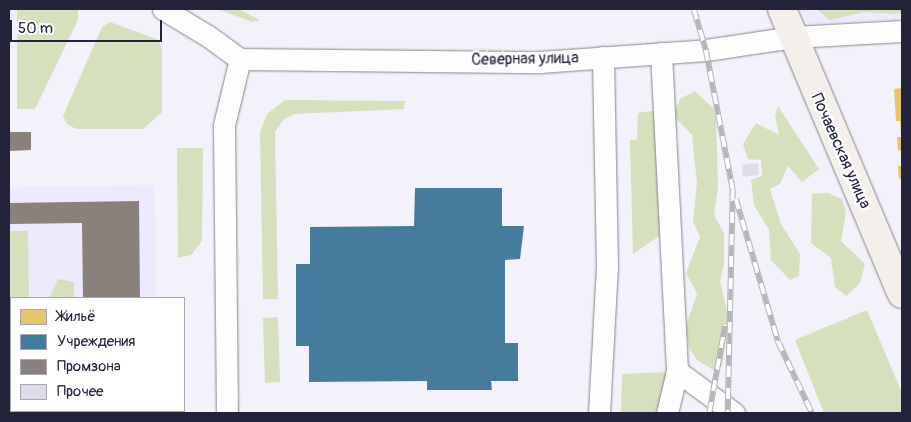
<!DOCTYPE html>
<html>
<head>
<meta charset="utf-8">
<style>
  body { margin:0 }
  #map { position:relative; width:911px; height:422px; overflow:hidden; background:#f3f2fa; font-family:Pangolin,sans-serif }
  div>[style] { position:absolute }
  [style*='--x'] { left:calc(var(--x)*1px); top:calc(var(--y)*1px); width:calc(var(--w)*1px); rotate:calc(var(--a)*1deg) }
  .built>* { inset:0; background:#eceafc }
  .green>* { inset:0; background:#d5e1bc }
  .homes>* { inset:0; background:#e9c46a }
  .public>* { inset:0; background:#457b9d }
  .industry>* { inset:0; background:#8a817c }
  .building>* { inset:0; background:#dedcea }
  .roads { filter:drop-shadow(0 0 1px #84848d) drop-shadow(0 0 1px #84848d) }
  .minor>* { height:21px; margin:-10.5px; padding:0 10.5px; transform-origin:10.5px; border-radius:10.5px; background:#fdfdfe }
  .major>* { height:28px; margin:-14px; padding:0 14px; transform-origin:14px; border-radius:14px; background:#f4efeb }
  .rail>* { height:5.5px; margin-top:-2.75px; transform-origin:0; background:repeating-linear-gradient(90deg,#fff 0 11px,#b5b5b9 0 22px); box-sizing:border-box; border-block:1px solid #b5b5b9 }
  span { translate:-50% -50%; white-space:nowrap; text-align:center; line-height:1.15; -webkit-text-stroke:5px #fff; paint-order:stroke }
  .street-label { font-size:16px; color:#22223b }
  .frame { position:absolute; inset:0; border:10px solid #22223b; pointer-events:none }
  .legend { position:absolute; left:10px; top:297px; width:175px; height:115px; box-sizing:border-box; background:#fff; border:1px solid #a7a7b1; margin:0; padding:6px 9px; list-style:none; font-size:15px; color:#22223b }
  .legend li { display:flex; align-items:center; gap:10px; height:25px }
  .legend b { width:25px; border:1px solid #a7a7b1 }
  .scale { position:absolute; left:10px; top:20px; width:152px; height:22px; box-sizing:border-box; border:2px solid #22223b; border-top:0; padding-left:6px; font-size:15px; line-height:18px; white-space:nowrap; color:#22223b; -webkit-text-stroke:4px #fff; paint-order:stroke }
</style>
</head>
<body>
<div id="map">
  <div class="built">
    <i style="clip-path:polygon(801px 9px,900px 9px,900px 19px,808px 24px)"></i>
    <i style="clip-path:polygon(155px 185px,156px 298px,11px 298px,11px 411px,158px 413px,9px 413px,9px 187px)"></i>
  </div>
  <div class="green">
    <i style="clip-path:polygon(17px 9px,78px 9px,78px 20px,35px 109px,17px 109px)"></i>
    <i style="clip-path:polygon(218px 9px,239px 9px,260px 20px,252px 22px)"></i>
    <i style="clip-path:polygon(816px 9px,902px 9px,902px 14px,864px 12px,830px 20px)"></i>
    <i style="clip-path:polygon(110px 22px,159px 40px,162px 50px,162px 112px,143px 129px,76px 129px,67px 124px,63px 116px,102px 27px)"></i>
    <i style="clip-path:polygon(695px 91px,713px 108px,716px 116px,718px 186px,714px 215px,724px 233px,724px 264px,720px 281px,729px 320px,722px 366px,715px 371px,697px 360px,689px 348px,686px 326px,697px 294px,686px 273px,700px 237px,693px 221px,697px 183px,692px 135px,673px 115px,680px 99px)"></i>
    <i style="clip-path:polygon(285px 100px,405px 101px,404px 109px,295px 114px,283px 120px,275px 132px,278px 299px,263px 299px,260px 132px,267px 114px)"></i>
    <i style="clip-path:polygon(778px 106px,819px 169px,802px 182px,788px 166px,780px 184px,770px 189px,781px 224px,800px 254px,799px 276px,790px 280px,771px 260px,769px 230px,754px 205px,751px 180px,762px 176px,761px 160px,748px 159px,743px 144px,756px 123px,779px 135px,775px 116px)"></i>
    <i style="clip-path:polygon(656px 110px,661px 235px,633px 254px,630px 140px,637px 140px,638px 113px)"></i>
    <i style="clip-path:polygon(177px 148px,203px 148px,202px 241px,191px 255px,178px 258px)"></i>
    <i style="clip-path:polygon(828px 193px,842px 199px,846px 212px,841px 241px,865px 264px,860px 283px,846px 296px,835px 287px,831px 258px,811px 243px,812px 194px)"></i>
    <i style="clip-path:polygon(9px 231px,28px 231px,29px 298px,11px 298px,11px 411px,31px 413px,9px 413px)"></i>
    <i style="clip-path:polygon(58px 279px,74px 282px,74px 298px,49px 298px)"></i>
    <i style="clip-path:polygon(867px 310px,902px 393px,902px 413px,824px 413px,795px 340px)"></i>
    <i style="clip-path:polygon(278px 317px,280px 382px,265px 383px,263px 318px)"></i>
    <i style="clip-path:polygon(668px 372px,659px 413px,621px 413px,622px 374px)"></i>
  </div>
  <div class="homes">
    <i style="clip-path:polygon(902px 88px,902px 135px,901px 135px,900px 121px,896px 121px,894px 89px)"></i>
    <i style="clip-path:polygon(897px 137px,902px 137px,902px 150px,898px 151px)"></i>
    <i style="clip-path:polygon(898px 166px,902px 166px,902px 178px,899px 179px)"></i>
  </div>
  <div class="public">
    <i style="clip-path:polygon(415px 188px,502px 188px,502px 226px,524px 226px,520px 259px,505px 260px,505px 343px,518px 343px,518px 381px,491px 381px,492px 390px,427px 390px,427px 381px,309px 382px,309px 346px,296px 346px,296px 264px,310px 264px,310px 227px,414px 226px)"></i>
  </div>
  <div class="industry">
    <i style="clip-path:polygon(9px 132px,31px 132px,31px 150px,9px 151px)"></i>
    <i style="clip-path:polygon(139px 201px,140px 298px,83px 298px,82px 223px,9px 224px,9px 203px)"></i>
    <i style="clip-path:polygon(84px 411px,142px 411px,142px 413px,84px 413px)"></i>
  </div>
  <div class="building">
    <i style="clip-path:polygon(758px 163px,759px 175px,743px 177px,742px 165px)"></i>
  </div>
  <div class="roads">
    <div class="minor">
      <i style="--x:163;--y:9;--w:52;--a:31"></i>
      <i style="--x:208;--y:36;--w:39;--a:36"></i>
      <i style="--x:240;--y:59;--w:300;--a:0.6"></i>
      <i style="--x:540;--y:62;--w:166;--a:-4.1"></i>
      <i style="--x:706;--y:50;--w:88;--a:-8.5"></i>
      <i style="--x:793;--y:37;--w:109;--a:-3.2"></i>
      <i style="--x:661;--y:53;--w:318;--a:87.1"></i>
      <i style="--x:677;--y:371;--w:43;--a:103.4"></i>
      <i style="--x:677;--y:371;--w:71;--a:36.4"></i>
      <i style="--x:227;--y:413;--w:288;--a:-90.6"></i>
      <i style="--x:224;--y:125;--w:68;--a:-76.4"></i>
      <i style="--x:599;--y:413;--w:146;--a:-86.9"></i>
      <i style="--x:607;--y:267;--w:210;--a:-91.1"></i>
    </div>
    <div class="major">
      <i style="--x:782;--y:9;--w:309;--a:67.2"></i>
    </div>
  </div>
  <div class="rail">
    <i style="--x:694;--y:9;--w:43;--a:73.7"></i>
    <i style="--x:706;--y:50;--w:143;--a:79.1"></i>
    <i style="--x:733;--y:190;--w:223;--a:91.3"></i>
    <i style="--x:736;--y:199;--w:148;--a:73.5"></i>
    <i style="--x:778;--y:341;--w:80;--a:64.7"></i>
    <i style="--x:709;--y:413;--w:89;--a:-79.7"></i>
  </div>
  <div class="street-label">
    <span style="left:525px;top:59px;rotate:-1deg">Северная улица</span>
    <span style="left:841px;top:151px;rotate:66deg">Почаевская улица</span>
  </div>
  <div class="frame"></div>
  <ul class="legend">
  <li><b style="height:14px;background:#e9c46a"></b>Жильё</li>
  <li><b style="height:14px;background:#457b9d"></b>Учреждения</li>
  <li><b style="height:14px;background:#8a817c"></b>Промзона</li>
  <li><b style="height:14px;background:#dedcea"></b>Прочее</li>
  </ul>
  <div class="scale">50 m</div>
</div>
</body>
</html>
